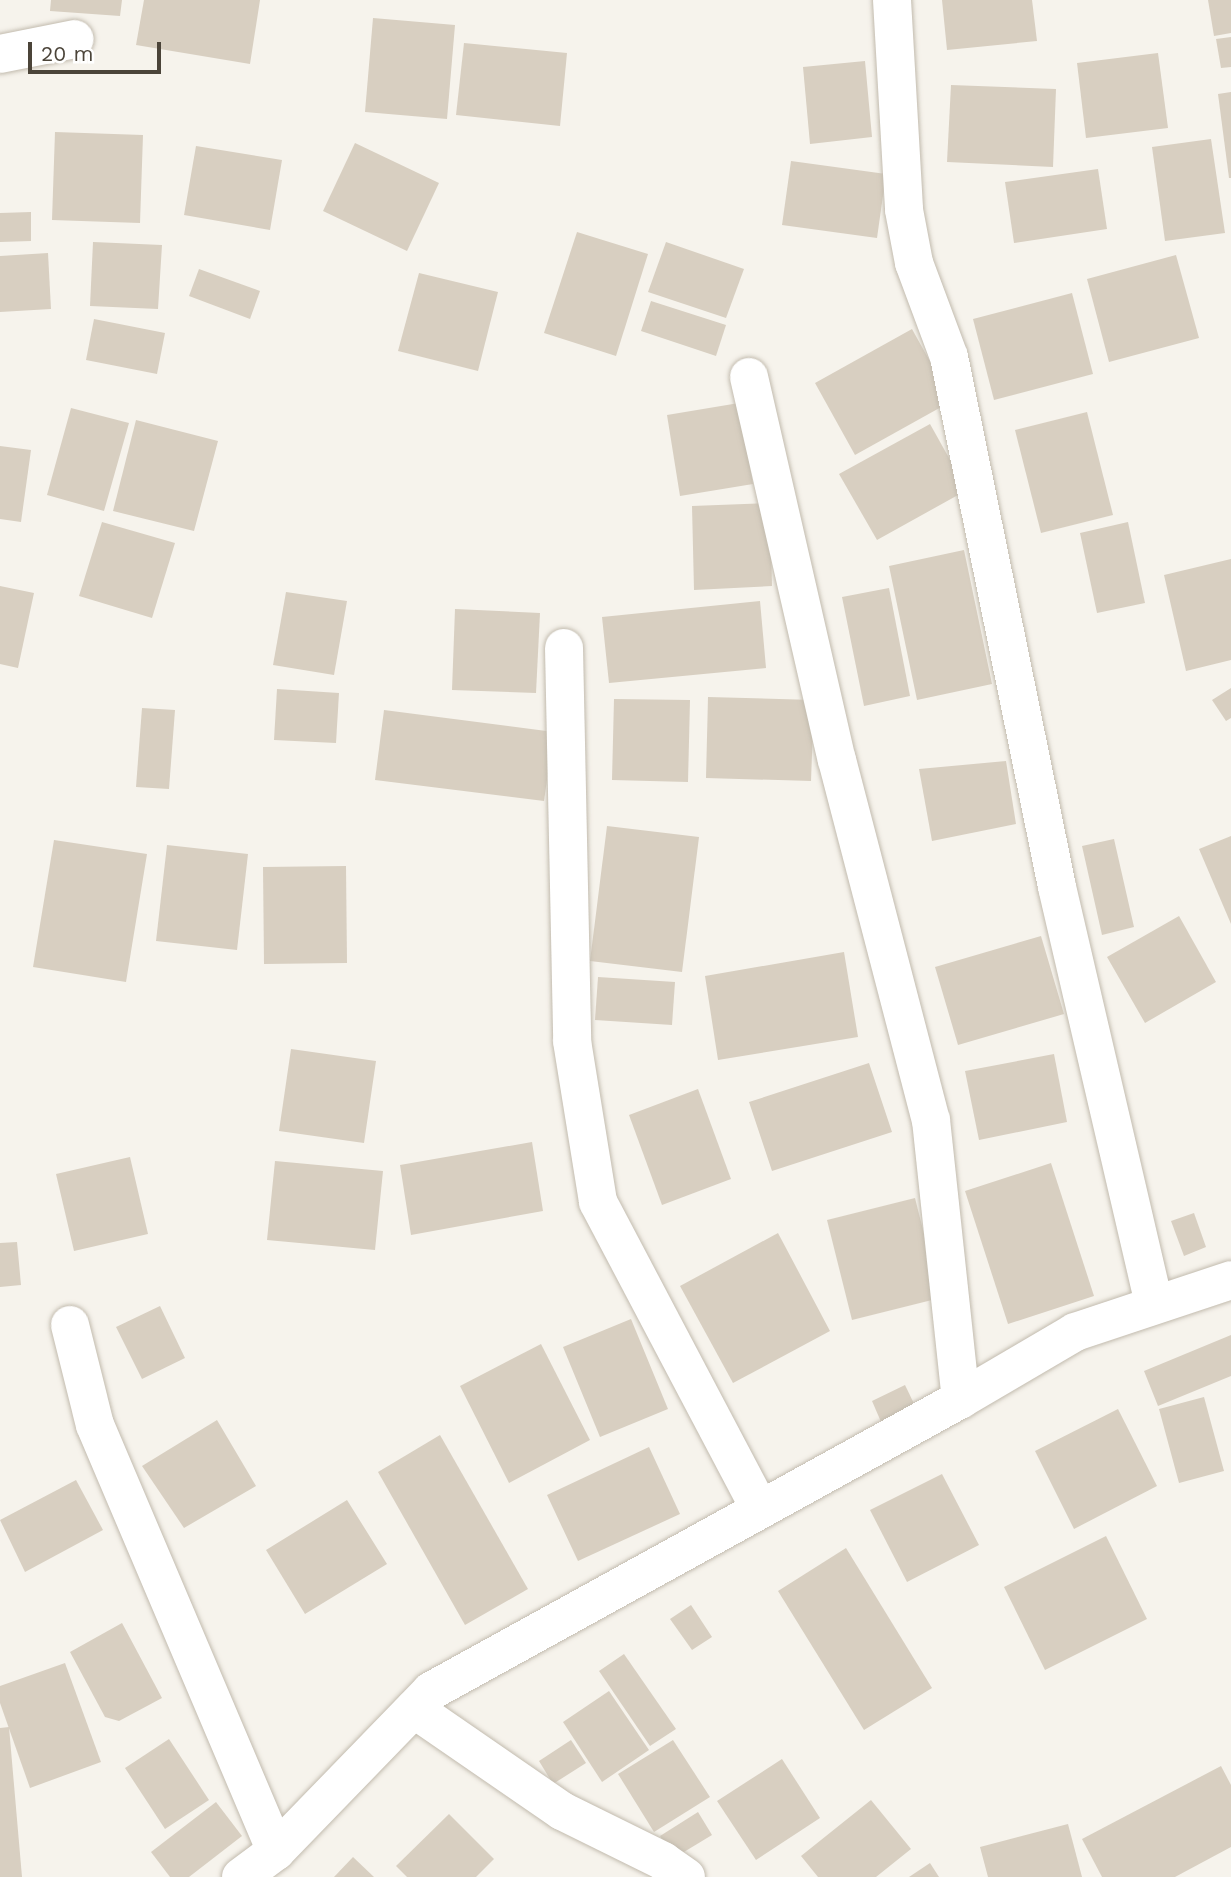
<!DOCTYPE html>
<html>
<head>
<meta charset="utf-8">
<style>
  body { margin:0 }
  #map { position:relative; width:1231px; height:1877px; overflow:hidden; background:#f6f3ec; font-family:"Work Sans",sans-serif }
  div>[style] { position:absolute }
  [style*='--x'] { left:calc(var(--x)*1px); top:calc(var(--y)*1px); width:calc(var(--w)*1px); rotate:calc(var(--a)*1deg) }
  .building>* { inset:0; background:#d8cfc1 }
  .roads { filter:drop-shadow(0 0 2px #c2bbae) drop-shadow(0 0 2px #c2bbae) }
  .minor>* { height:38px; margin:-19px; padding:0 19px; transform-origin:19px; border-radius:19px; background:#fff }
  span { translate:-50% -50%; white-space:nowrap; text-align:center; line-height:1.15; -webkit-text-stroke:5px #fff; paint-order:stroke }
  .scale { position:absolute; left:28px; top:42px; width:133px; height:32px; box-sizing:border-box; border:4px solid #4b4439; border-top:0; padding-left:9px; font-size:21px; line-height:24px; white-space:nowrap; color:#4b4439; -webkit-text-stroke:5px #fff; paint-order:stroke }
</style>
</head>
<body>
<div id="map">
  <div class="building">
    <i style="clip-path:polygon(51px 0,122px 0,120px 16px,50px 11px)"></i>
    <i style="clip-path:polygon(144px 0,260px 0,250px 64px,136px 45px)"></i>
    <i style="clip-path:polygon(942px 0,1032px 0,1037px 41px,947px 50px)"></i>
    <i style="clip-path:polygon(1208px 0,1231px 0,1231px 33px,1214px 36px)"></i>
    <i style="clip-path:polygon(373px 18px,455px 25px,447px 119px,365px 112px)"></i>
    <i style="clip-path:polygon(1231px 37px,1231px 67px,1221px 68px,1216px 39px)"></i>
    <i style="clip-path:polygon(464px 43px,567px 53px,560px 126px,456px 115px)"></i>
    <i style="clip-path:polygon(1158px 53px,1168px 128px,1086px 138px,1077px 63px)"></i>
    <i style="clip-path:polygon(865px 61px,872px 137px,810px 144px,803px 67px)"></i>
    <i style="clip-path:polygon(951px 85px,1056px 89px,1053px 167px,947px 162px)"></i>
    <i style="clip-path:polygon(1231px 92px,1231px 178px,1229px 178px,1218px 94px)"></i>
    <i style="clip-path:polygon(55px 132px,143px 135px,140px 223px,52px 220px)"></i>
    <i style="clip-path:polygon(1211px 139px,1225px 233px,1165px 241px,1152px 147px)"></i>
    <i style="clip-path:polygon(355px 143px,439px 183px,407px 251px,323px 211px)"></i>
    <i style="clip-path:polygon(196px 146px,282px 160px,270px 230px,184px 215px)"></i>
    <i style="clip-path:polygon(791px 161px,886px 174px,877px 238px,782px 225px)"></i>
    <i style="clip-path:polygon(1098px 169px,1107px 229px,1014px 243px,1005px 182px)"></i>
    <i style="clip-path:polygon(31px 212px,31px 241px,0 242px,0 213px)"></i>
    <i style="clip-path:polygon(577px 232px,648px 254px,616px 356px,544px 333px)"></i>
    <i style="clip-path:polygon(93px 242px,162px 245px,158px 309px,90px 306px)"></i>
    <i style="clip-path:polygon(666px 242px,744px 269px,726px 318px,648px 292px)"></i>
    <i style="clip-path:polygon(48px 253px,51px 309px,0 312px,0 256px)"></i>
    <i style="clip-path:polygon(1176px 255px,1199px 338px,1109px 362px,1087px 279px)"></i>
    <i style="clip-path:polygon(199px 269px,260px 291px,250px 319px,189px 296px)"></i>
    <i style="clip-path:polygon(419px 273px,498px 292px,478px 371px,398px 351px)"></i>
    <i style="clip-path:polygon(1072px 293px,1093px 374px,994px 400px,973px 319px)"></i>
    <i style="clip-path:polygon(651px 301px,726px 325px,716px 356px,641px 331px)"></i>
    <i style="clip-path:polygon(94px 319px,165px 333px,157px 374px,86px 360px)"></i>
    <i style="clip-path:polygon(912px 329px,952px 401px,855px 455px,815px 383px)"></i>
    <i style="clip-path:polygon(739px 403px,753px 484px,680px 496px,667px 415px)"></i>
    <i style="clip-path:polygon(71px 408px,129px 423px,104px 511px,47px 495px)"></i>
    <i style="clip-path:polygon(1087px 412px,1113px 515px,1041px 533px,1015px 430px)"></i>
    <i style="clip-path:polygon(136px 420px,218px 441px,194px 531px,113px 511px)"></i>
    <i style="clip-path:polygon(930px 424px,967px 490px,877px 540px,839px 474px)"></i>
    <i style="clip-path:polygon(0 446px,31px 450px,21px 522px,0 519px)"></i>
    <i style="clip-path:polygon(770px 503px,772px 586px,694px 590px,692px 506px)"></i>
    <i style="clip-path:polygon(102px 522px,175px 543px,152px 618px,79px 596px)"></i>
    <i style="clip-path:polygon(1128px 522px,1145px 603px,1097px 613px,1080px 533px)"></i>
    <i style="clip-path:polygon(964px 550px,992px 684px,917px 700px,889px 566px)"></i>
    <i style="clip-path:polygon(1231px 559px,1231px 660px,1186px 671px,1164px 575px)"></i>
    <i style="clip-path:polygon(0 586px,34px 593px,18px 668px,0 664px)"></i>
    <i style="clip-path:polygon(889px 588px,910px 696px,864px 706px,842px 597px)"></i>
    <i style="clip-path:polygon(286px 592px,347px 601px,334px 675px,273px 665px)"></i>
    <i style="clip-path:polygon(760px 601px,766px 668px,609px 683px,602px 617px)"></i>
    <i style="clip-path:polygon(455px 609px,540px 613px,536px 693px,452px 690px)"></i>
    <i style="clip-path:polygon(1231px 688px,1231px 718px,1226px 721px,1212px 700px)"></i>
    <i style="clip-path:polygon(277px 689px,339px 693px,336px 743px,274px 740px)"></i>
    <i style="clip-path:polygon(708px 697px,814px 700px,811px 781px,706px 778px)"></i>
    <i style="clip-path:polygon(614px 699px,690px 700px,688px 782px,612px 780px)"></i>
    <i style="clip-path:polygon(142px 708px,175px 710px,169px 789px,136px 787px)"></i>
    <i style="clip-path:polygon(384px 710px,554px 732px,544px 801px,375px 780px)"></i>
    <i style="clip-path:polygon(1006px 761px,1016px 824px,932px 841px,919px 769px)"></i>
    <i style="clip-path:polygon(607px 826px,699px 837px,682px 972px,590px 961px)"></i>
    <i style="clip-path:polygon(1231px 836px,1231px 924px,1199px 849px)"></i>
    <i style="clip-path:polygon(1114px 839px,1134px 927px,1102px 935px,1082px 846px)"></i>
    <i style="clip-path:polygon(54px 840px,147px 854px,126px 982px,33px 967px)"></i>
    <i style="clip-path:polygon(167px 845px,248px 854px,237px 950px,156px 941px)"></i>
    <i style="clip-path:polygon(346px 866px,347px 963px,264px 964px,263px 867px)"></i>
    <i style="clip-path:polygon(1179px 916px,1216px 982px,1145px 1023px,1107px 957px)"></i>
    <i style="clip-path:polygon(1041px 936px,1064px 1014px,958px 1045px,935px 967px)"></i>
    <i style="clip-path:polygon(844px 952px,858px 1037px,718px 1060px,705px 976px)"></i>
    <i style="clip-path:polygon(598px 977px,675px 982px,672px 1025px,595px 1020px)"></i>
    <i style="clip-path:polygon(291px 1049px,376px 1061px,364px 1143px,279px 1131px)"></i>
    <i style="clip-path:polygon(1054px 1054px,1067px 1122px,979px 1140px,965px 1071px)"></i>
    <i style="clip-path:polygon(869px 1063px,892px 1132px,772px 1171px,749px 1102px)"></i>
    <i style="clip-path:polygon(698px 1089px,731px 1179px,662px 1205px,629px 1115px)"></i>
    <i style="clip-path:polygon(532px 1142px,543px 1211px,411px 1235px,400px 1165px)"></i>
    <i style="clip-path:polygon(130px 1157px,148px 1234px,74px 1251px,56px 1174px)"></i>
    <i style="clip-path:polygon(275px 1161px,383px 1171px,375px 1250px,267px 1240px)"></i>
    <i style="clip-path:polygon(1051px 1163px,1094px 1296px,1008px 1324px,965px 1191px)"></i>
    <i style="clip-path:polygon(915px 1198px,940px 1298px,852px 1320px,827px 1220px)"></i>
    <i style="clip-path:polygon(1194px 1213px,1206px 1247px,1184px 1256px,1171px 1221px)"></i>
    <i style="clip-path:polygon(778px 1233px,830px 1331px,733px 1383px,680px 1286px)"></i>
    <i style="clip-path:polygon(17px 1242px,21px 1285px,0 1287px,0 1243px)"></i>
    <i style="clip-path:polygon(160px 1306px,185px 1358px,142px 1379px,116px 1327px)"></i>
    <i style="clip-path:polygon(631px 1319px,668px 1409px,600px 1437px,563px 1347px)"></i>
    <i style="clip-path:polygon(1231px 1335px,1231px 1376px,1158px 1406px,1144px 1371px)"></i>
    <i style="clip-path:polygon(541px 1344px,590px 1440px,509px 1483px,460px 1386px)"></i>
    <i style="clip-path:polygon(905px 1385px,919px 1414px,885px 1431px,872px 1401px)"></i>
    <i style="clip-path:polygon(1204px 1397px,1224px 1471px,1179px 1483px,1159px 1409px)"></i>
    <i style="clip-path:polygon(1118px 1409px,1157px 1486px,1074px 1529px,1035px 1451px)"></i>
    <i style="clip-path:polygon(217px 1420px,256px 1486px,184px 1528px,142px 1466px)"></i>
    <i style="clip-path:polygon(440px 1435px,528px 1589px,465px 1625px,378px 1472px)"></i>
    <i style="clip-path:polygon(649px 1447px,680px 1514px,578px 1561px,547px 1495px)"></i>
    <i style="clip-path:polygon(942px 1474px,979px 1545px,907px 1582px,870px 1510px)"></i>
    <i style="clip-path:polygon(76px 1480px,103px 1530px,25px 1572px,0 1520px)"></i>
    <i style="clip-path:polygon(347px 1500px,387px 1564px,305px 1614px,266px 1550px)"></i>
    <i style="clip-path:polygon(1106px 1536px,1147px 1619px,1045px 1670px,1004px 1587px)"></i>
    <i style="clip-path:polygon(846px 1548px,932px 1688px,864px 1730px,778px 1591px)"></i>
    <i style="clip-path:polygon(691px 1605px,712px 1637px,692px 1650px,670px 1619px)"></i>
    <i style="clip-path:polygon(122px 1623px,162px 1698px,119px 1721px,105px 1717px,70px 1652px)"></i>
    <i style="clip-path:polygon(624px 1654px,676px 1729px,650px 1746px,599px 1671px)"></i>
    <i style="clip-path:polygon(65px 1663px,101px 1762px,30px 1788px,0 1703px,0 1686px)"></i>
    <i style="clip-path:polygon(609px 1691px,649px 1750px,602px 1782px,563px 1722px)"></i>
    <i style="clip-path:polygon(9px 1727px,22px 1877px,0 1877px,0 1728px)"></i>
    <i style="clip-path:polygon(169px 1739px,209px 1800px,165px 1829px,125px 1768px)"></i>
    <i style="clip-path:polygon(571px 1740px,586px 1763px,553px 1784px,539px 1761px)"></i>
    <i style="clip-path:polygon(673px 1740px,710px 1797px,654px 1832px,618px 1774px)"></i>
    <i style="clip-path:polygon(782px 1759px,820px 1818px,756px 1860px,717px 1801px)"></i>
    <i style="clip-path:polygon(1221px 1766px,1231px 1785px,1231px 1847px,1175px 1877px,1102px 1877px,1082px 1839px)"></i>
    <i style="clip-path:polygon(871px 1800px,911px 1849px,876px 1877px,818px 1877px,801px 1856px)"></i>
    <i style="clip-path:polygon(216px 1802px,242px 1836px,189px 1877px,170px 1877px,151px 1852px)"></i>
    <i style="clip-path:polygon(698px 1812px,712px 1835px,674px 1858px,660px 1836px)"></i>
    <i style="clip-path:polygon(449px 1814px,494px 1859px,476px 1877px,407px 1877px,396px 1866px)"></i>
    <i style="clip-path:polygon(1068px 1824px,1082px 1877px,988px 1877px,980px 1847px)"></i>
    <i style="clip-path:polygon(353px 1857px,374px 1877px,334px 1877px)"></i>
    <i style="clip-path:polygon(930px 1863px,939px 1877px,909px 1877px)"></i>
  </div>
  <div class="roads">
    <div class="minor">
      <i style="--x:892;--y:0;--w:210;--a:86.7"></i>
      <i style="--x:904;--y:210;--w:54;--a:79.3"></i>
      <i style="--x:914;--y:263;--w:100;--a:69.6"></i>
      <i style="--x:949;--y:357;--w:541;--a:78.48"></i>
      <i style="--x:1057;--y:887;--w:427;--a:76.9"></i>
      <i style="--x:0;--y:54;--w:76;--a:-11.3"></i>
      <i style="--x:749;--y:377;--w:393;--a:77.1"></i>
      <i style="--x:837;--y:760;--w:372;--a:75.4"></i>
      <i style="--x:931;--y:1120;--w:281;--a:83.9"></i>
      <i style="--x:564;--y:648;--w:393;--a:88.8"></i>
      <i style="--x:572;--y:1041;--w:163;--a:80.8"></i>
      <i style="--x:598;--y:1202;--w:347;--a:62.2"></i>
      <i style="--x:70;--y:1325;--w:103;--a:76"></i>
      <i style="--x:95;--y:1425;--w:463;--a:67"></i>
      <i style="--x:414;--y:1709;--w:180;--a:34.6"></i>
      <i style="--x:562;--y:1811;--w:113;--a:26.3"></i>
      <i style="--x:663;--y:1861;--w:28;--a:35"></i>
      <i style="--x:241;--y:1877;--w:44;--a:-36.6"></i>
      <i style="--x:276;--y:1851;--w:223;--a:-45.9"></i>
      <i style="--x:431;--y:1691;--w:605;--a:-28.85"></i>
      <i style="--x:961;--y:1399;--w:132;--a:-30.4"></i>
      <i style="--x:1075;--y:1332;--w:164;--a:-18.4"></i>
    </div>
  </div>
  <div class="scale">20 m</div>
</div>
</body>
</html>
